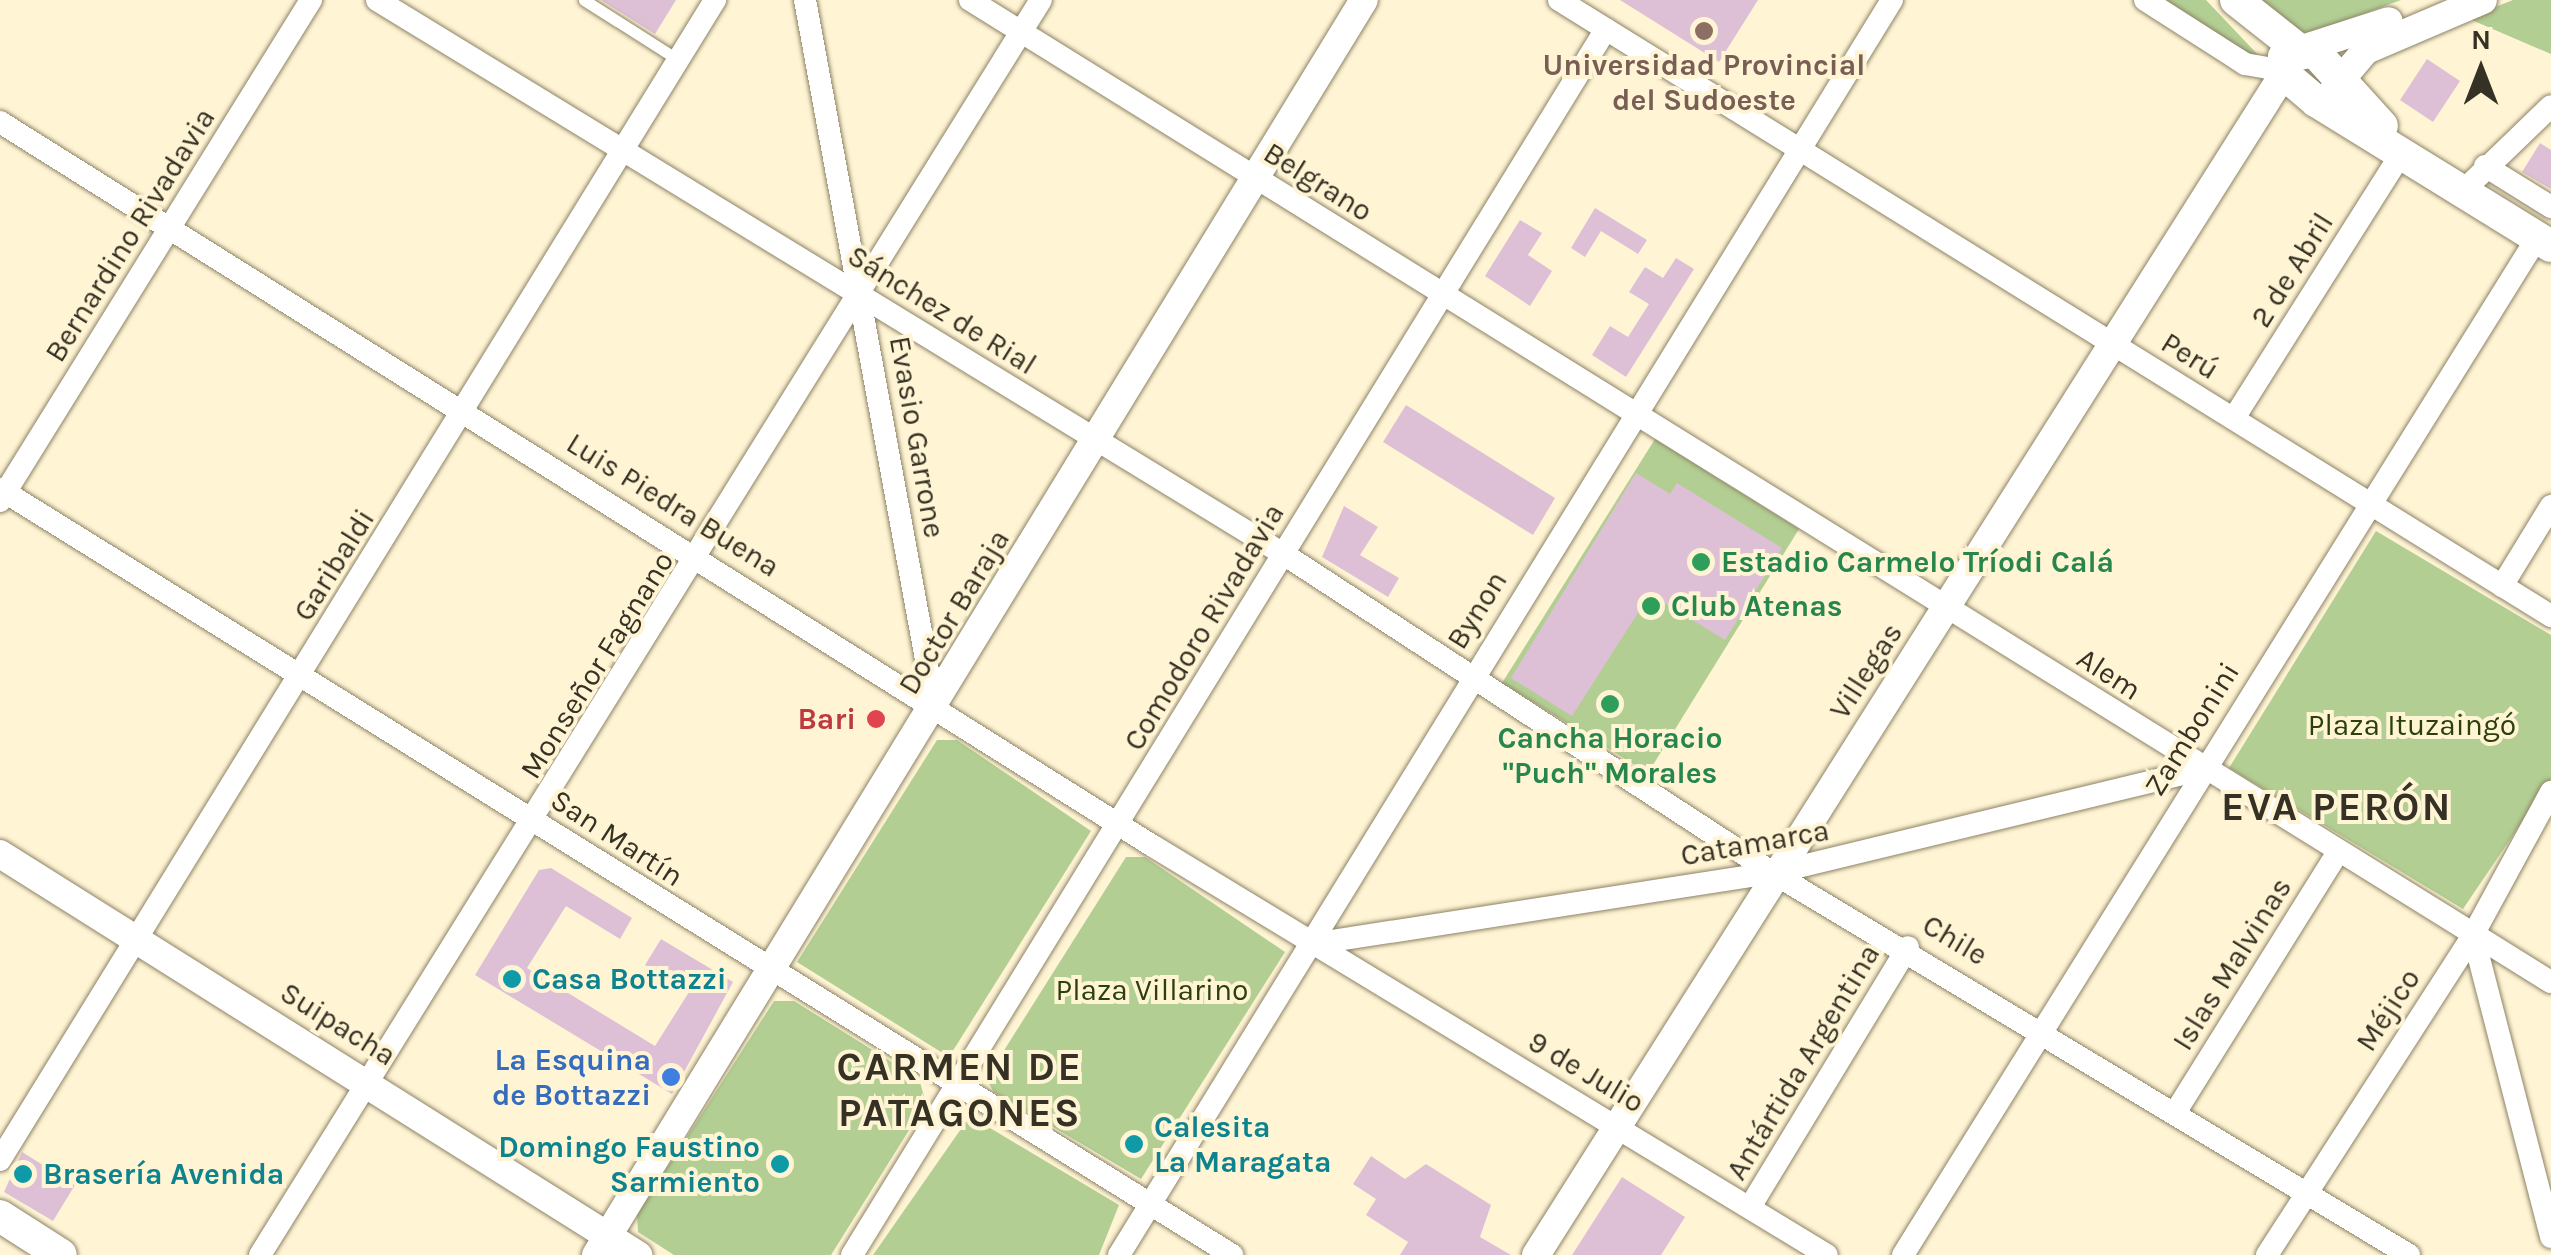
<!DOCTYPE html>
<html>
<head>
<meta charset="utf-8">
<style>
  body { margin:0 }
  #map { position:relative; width:2551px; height:1255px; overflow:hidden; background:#fff4d4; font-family:Karla,sans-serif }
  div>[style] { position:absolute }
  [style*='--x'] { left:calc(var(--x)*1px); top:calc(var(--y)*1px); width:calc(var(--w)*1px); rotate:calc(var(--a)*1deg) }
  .green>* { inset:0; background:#b2ce93 }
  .building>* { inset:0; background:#dec0d6 }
  .round { border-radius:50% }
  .roads { filter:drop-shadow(0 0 2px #8d8366) drop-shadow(0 0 2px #8d8366) }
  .service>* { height:11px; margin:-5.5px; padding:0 5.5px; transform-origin:5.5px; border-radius:5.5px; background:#fff }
  .minor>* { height:22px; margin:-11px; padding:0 11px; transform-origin:11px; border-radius:11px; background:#fff }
  .tertiary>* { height:28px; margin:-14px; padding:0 14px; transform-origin:14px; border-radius:14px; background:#fff }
  .secondary>* { height:32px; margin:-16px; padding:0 16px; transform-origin:16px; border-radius:16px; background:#fff }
  .dots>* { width:28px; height:28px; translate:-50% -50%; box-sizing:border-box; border:5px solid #fff4d4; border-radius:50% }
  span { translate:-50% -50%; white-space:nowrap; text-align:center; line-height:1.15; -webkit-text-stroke:8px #fff4d4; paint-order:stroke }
  .education-label { font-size:30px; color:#785e54; font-weight:700 }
  .street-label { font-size:30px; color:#353124 }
  .leisure-label { font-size:30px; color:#27864d; font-weight:700 }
  .left { translate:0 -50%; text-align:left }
  .health-label { font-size:30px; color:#be3a42; font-weight:700 }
  .right { translate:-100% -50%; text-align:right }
  .park-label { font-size:30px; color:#2c400c }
  .culture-label { font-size:30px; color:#0d838f; font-weight:700 }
  .shop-label { font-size:30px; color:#366cbe; font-weight:700 }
  .district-label { font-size:40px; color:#353124; font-weight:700; letter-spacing:2.5px }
  .north { position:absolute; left:2431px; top:20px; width:100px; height:100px; -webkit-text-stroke:8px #fff4d4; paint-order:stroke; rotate:0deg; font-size:28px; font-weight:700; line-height:40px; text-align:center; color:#353124 }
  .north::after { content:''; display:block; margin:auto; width:35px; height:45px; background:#353124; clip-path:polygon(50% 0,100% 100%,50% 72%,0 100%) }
</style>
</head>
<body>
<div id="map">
  <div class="green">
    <i style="clip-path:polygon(2160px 0,2206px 0,2260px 57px,2258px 59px)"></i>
    <i style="clip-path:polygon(2259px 0,2401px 0,2306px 35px)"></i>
    <i style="clip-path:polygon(2513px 0,2551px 0,2551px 54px,2467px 18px)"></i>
    <i style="clip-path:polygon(1655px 439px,1799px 529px,1648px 773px,1502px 683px)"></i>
    <i style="clip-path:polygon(2376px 531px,2551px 635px,2551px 779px,2463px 909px,2229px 768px)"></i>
    <i style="clip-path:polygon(937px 740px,957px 740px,1091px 831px,949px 1057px,797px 962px)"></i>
    <i style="clip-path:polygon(1126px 857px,1145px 857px,1285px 952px,1141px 1179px,994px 1092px,986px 1079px)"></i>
    <i style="clip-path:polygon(774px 1001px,794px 1001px,919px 1079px,926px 1103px,831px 1255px,674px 1255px,638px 1232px,637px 1215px)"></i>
    <i style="clip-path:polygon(970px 1116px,1119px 1205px,1099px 1255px,873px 1255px)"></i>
  </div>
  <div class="building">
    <i style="clip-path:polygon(601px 0,676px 0,655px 34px)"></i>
    <i style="clip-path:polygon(1620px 0,1758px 0,1719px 62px)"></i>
    <i style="clip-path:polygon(2427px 59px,2460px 81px,2433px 122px,2400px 100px)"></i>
    <i style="clip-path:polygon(2540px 143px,2551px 150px,2551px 189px,2522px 172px)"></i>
    <i style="clip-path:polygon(1595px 208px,1647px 240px,1638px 254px,1601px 231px,1585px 257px,1571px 248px)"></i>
    <i style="clip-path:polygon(1520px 220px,1542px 233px,1528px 255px,1552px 271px,1530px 306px,1485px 276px)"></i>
    <i style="clip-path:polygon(1676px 258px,1694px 269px,1626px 377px,1592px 355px,1610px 326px,1628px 337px,1649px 304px,1629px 292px,1645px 267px,1663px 278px)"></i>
    <i style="clip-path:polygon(1406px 405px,1555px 498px,1533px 535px,1383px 442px)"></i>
    <i style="clip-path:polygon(1636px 473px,1670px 494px,1677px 483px,1782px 548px,1725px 640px,1650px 594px,1572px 716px,1511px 678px)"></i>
    <i style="clip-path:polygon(1344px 506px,1378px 527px,1360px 555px,1399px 578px,1388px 597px,1322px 557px)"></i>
    <i style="clip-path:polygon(551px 868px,632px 918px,620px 939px,566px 906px,527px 968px,655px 1046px,689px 992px,645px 965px,661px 939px,733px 982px,672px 1094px,475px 975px,539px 870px)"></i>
    <i class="round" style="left:1122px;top:1131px;width:24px;height:24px"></i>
    <i style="clip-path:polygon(22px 1152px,75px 1185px,53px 1221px,4px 1192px)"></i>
    <i style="clip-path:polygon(1371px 1156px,1405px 1179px,1426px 1164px,1491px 1205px,1480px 1237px,1511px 1255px,1400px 1255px,1408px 1242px,1366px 1215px,1376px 1199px,1353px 1184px)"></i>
    <i style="clip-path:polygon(1622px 1177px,1685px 1217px,1661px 1255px,1572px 1255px)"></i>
  </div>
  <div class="roads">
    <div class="service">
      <i style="--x:584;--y:0;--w:114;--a:32.4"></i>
    </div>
    <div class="minor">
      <i style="--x:377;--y:0;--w:1061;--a:31.43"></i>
      <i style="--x:1282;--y:553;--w:586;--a:33.09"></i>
      <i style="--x:1773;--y:873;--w:742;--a:30.99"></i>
      <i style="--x:805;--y:0;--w:720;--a:79.6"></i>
      <i style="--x:970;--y:0;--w:1861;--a:31.85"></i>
      <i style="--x:1559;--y:0;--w:1168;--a:31.84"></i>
      <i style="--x:2145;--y:0;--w:119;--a:32.6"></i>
      <i style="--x:2245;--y:64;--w:39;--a:10"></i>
      <i style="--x:0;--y:122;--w:1361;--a:32.13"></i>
      <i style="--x:1153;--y:846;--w:788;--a:31.25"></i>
      <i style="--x:2485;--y:166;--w:78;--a:31.8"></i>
      <i style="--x:2463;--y:191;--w:122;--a:-44"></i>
      <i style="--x:2234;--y:418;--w:312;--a:-57.7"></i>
      <i style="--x:0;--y:489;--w:1451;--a:31.87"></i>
      <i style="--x:0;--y:501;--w:590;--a:-58.17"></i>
      <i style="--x:2502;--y:586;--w:94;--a:-58.5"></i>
      <i style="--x:2473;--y:935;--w:312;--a:75.5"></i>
      <i style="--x:1312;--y:944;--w:466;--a:-8.8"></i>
      <i style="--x:1773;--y:873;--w:441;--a:-13.6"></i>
      <i style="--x:2178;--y:1108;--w:302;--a:-58"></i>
      <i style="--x:0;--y:1160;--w:1363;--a:-58.35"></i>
      <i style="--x:1750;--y:1207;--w:304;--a:-58.7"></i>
      <i style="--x:260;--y:1255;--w:1478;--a:-58.11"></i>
      <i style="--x:852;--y:1255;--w:1439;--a:-58.41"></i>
      <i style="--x:1119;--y:1255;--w:1474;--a:-58.37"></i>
      <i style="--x:1903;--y:1255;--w:1198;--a:-58.06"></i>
      <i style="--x:2267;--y:1255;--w:381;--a:-57.2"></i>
      <i style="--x:2473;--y:935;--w:163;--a:-61.4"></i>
    </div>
    <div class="tertiary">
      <i style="--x:2302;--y:49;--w:91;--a:-17.8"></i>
      <i style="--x:2338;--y:83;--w:43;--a:-49.7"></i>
      <i style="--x:2366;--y:50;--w:127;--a:-23.1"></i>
      <i style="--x:0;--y:854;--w:754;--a:32.15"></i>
      <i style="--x:596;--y:1255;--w:1471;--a:-58.54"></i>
      <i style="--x:1536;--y:1255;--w:1399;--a:-57.67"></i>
    </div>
    <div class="secondary">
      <i style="--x:2236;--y:0;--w:79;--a:38.3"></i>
      <i style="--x:2338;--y:85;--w:15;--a:110"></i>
      <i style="--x:2333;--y:99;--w:17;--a:173"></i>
      <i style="--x:2316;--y:101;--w:42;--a:-139.8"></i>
      <i style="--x:2284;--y:74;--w:17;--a:-90"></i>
      <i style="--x:2284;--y:57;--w:31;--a:-11"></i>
      <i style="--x:2314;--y:51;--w:101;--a:47.8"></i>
      <i style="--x:2316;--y:101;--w:276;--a:31.7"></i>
      <i style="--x:0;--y:1216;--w:72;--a:32.6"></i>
    </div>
  </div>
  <div class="dots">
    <i style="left:1704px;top:31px;background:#8d6e63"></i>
    <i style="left:1701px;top:562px;background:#2e9e5b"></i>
    <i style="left:1651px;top:606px;background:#2e9e5b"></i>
    <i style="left:1610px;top:704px;background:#2e9e5b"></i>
    <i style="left:876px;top:719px;background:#e0444e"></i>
    <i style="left:512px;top:979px;background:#0f9aa8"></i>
    <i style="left:671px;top:1077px;background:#3f7fe0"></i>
    <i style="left:1134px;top:1144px;background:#0f9aa8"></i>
    <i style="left:780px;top:1164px;background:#0f9aa8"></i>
    <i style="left:23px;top:1174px;background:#0f9aa8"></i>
  </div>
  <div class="education-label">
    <span style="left:1704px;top:82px">Universidad Provincial<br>del Sudoeste</span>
  </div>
  <div class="street-label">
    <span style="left:1318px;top:182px;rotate:32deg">Belgrano</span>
    <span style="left:130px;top:235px;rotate:-58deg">Bernardino Rivadavia</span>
    <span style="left:2292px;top:270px;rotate:-58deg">2 de Abril</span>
    <span style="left:942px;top:310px;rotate:32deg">Sánchez de Rial</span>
    <span style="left:2190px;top:356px;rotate:32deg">Perú</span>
    <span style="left:917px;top:437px;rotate:80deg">Evasio Garrone</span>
    <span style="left:673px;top:505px;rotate:32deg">Luis Piedra Buena</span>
    <span style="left:334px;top:565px;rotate:-58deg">Garibaldi</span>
    <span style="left:1477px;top:610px;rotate:-58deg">Bynon</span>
    <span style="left:954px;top:612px;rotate:-59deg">Doctor Baraja</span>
    <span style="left:1204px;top:627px;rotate:-59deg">Comodoro Rivadavia</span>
    <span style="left:597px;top:665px;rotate:-58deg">Monseñor Fagnano</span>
    <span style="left:1866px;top:671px;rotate:-57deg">Villegas</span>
    <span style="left:2109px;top:674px;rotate:33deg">Alem</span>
    <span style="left:2192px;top:729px;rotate:-58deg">Zambonini</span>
    <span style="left:617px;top:838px;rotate:33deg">San Martín</span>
    <span style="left:1755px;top:843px;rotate:-10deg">Catamarca</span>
    <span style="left:1955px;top:940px;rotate:31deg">Chile</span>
    <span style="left:2232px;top:964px;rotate:-58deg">Islas Malvinas</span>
    <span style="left:2388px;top:1010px;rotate:-57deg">Méjico</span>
    <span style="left:338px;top:1024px;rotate:32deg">Suipacha</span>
    <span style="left:1803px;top:1062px;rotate:-59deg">Antártida Argentina</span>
    <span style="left:1586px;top:1072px;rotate:31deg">9 de Julio</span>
  </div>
  <div class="leisure-label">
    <span class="left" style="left:1721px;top:562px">Estadio Carmelo Tríodi Calá</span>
    <span class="left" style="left:1671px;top:606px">Club Atenas</span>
    <span style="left:1610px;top:755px">Cancha Horacio<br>"Puch" Morales</span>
  </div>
  <div class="health-label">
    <span class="right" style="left:856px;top:719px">Bari</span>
  </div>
  <div class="park-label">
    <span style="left:2412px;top:725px">Plaza Ituzaingó</span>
    <span style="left:1152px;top:990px">Plaza Villarino</span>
  </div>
  <div class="culture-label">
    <span class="left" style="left:532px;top:979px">Casa Bottazzi</span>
    <span class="left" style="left:1154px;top:1144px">Calesita<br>La Maragata</span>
    <span class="right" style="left:760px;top:1164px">Domingo Faustino<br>Sarmiento</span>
    <span class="left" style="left:43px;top:1174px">Brasería Avenida</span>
  </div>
  <div class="shop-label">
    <span class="right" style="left:651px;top:1077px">La Esquina<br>de Bottazzi</span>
  </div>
  <div class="district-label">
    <span style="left:2337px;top:807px">EVA PERÓN</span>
    <span style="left:960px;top:1090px">CARMEN DE<br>PATAGONES</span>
  </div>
  <div class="north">N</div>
</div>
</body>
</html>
